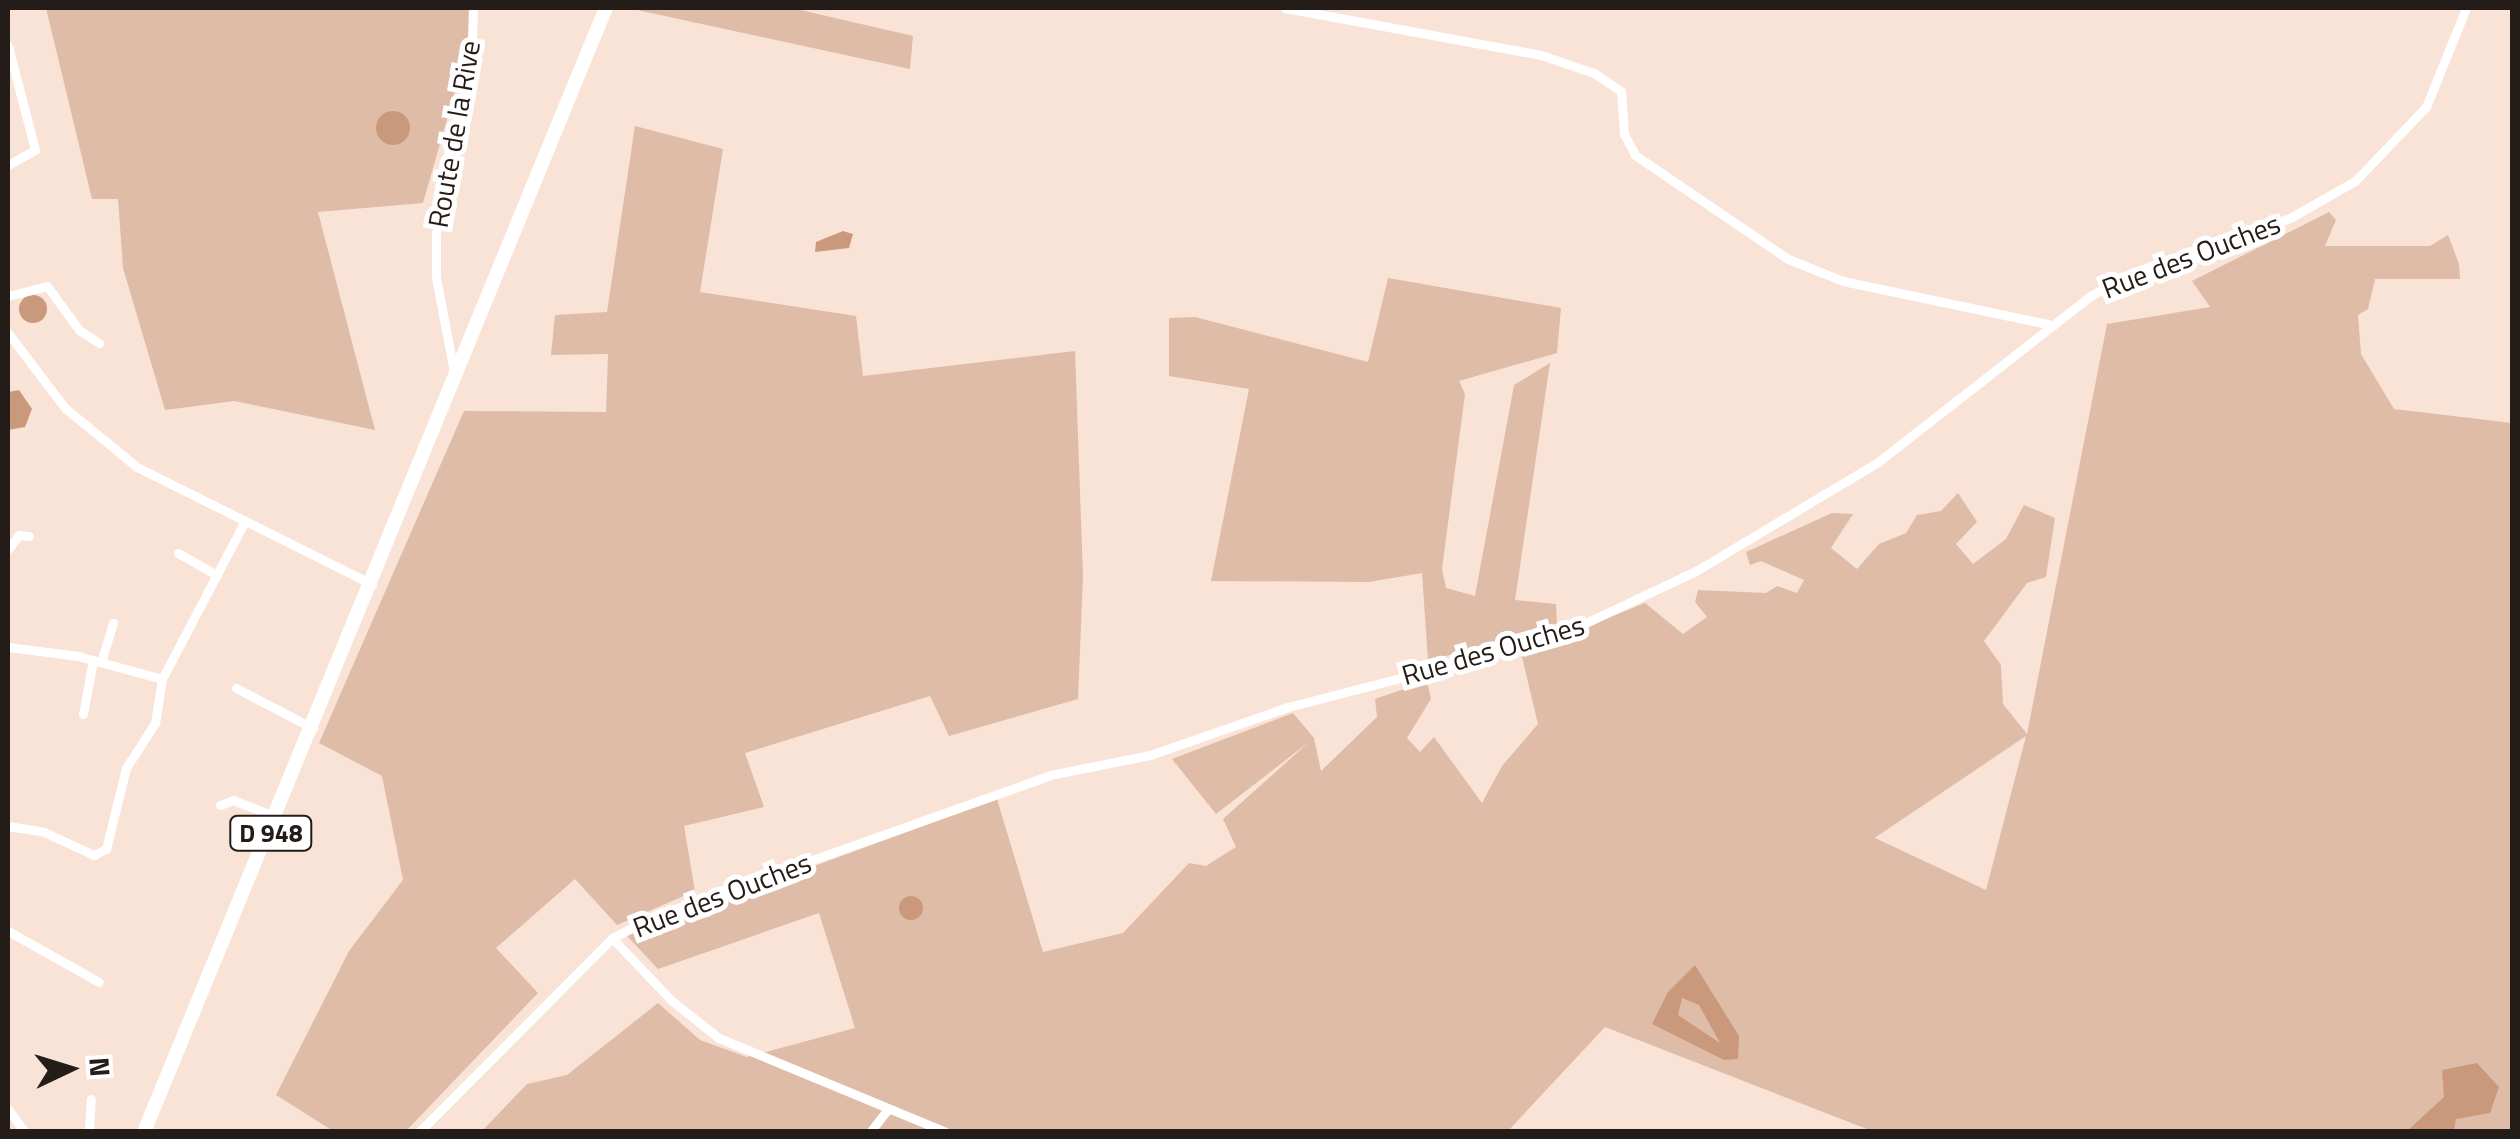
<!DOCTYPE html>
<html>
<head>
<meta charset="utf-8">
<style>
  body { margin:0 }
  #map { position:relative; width:2520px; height:1139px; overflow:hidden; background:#f9e3d6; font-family:"Titillium Web",sans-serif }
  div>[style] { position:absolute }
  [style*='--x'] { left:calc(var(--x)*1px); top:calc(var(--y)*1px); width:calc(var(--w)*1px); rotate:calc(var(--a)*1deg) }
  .green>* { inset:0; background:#dfbca8 }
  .water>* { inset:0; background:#ca997c }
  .round { border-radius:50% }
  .minor>* { height:9px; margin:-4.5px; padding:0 4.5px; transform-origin:4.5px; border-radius:4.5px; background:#fff }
  .primary>* { height:14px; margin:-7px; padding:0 7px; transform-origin:7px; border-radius:7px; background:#fff }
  span { translate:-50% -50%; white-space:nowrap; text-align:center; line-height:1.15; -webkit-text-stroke:10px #fff; paint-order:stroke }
  .shield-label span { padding:2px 8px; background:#fff; border:2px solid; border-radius:8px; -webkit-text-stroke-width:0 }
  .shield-label { font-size:25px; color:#241c18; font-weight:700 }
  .street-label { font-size:28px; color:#241c18 }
  .frame { position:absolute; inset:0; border:10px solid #241c18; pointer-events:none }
  .north { position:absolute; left:20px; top:1019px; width:100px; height:100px; -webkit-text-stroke:8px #fff; paint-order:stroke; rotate:86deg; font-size:28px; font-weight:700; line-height:40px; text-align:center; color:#241c18 }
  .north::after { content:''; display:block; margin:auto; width:35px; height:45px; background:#241c18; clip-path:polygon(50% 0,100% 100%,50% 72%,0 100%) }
</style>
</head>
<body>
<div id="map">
  <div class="green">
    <i style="clip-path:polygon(46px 8px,479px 8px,423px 203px,318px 212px,375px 430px,234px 401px,165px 410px,123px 268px,118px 199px,92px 199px)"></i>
    <i style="clip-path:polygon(628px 8px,792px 8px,913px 36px,910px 69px)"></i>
    <i style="clip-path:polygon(635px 126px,723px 149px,700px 292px,856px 316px,863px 376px,1075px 351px,1083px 576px,1078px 699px,949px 736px,930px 696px,745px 753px,764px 807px,684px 826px,695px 891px,617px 925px,575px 879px,496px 948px,538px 993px,406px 1131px,333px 1131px,276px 1095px,349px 951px,403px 880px,382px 776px,319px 743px,464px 411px,606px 412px,608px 354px,551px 355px,555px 315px,607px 312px)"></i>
    <i style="clip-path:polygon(evenodd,2329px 212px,2336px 220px,2325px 246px,2430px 246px,2448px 235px,2459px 264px,2460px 279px,2375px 279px,2368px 309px,2358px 315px,2361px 354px,2394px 409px,2512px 423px,2512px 1131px,1872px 1131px,1605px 1027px,1508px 1131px,481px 1132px,527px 1084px,567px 1075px,658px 1003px,700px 1040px,747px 1057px,855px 1028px,819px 913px,658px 969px,626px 935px,997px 799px,1043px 952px,1123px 933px,1189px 863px,1206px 866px,1236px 847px,1223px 819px,1309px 742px,1216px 814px,1172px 759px,1293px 713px,1314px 738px,1321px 771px,1377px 717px,1375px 699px,1427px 681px,1431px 699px,1407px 738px,1420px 752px,1434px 737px,1482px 803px,1502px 766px,1538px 724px,1521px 653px,1645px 603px,1683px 634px,1707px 617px,1695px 602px,1698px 590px,1766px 593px,1777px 586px,1797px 593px,1804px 580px,1761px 561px,1750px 565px,1746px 552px,1832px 513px,1853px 514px,1831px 548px,1857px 569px,1879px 544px,1906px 533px,1917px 515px,1941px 511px,1958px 493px,1977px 522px,1956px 544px,1973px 564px,2006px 539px,2024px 505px,2055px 518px,2046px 577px,2027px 583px,1984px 641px,2001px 665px,2003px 704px,2027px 734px,2107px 324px,2210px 307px,2192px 281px,2329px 212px,2026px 736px,1986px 890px,1875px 838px,1876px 837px,2026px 736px)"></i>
    <i style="clip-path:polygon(1388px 278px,1561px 308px,1557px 353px,1459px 381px,1465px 394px,1442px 569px,1446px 588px,1475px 596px,1514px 385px,1550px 363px,1515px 600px,1556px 604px,1557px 625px,1428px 661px,1422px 573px,1369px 582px,1211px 581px,1249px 389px,1169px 376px,1169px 318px,1195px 317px,1368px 362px)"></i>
  </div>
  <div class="water">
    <i class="round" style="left:376px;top:111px;width:34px;height:34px"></i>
    <i style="clip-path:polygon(843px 231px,853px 234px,849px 248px,815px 252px,816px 242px)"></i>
    <i class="round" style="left:19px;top:295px;width:28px;height:28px"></i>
    <i style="clip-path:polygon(19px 390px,32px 409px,25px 427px,8px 430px,8px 392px)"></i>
    <i class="round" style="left:899px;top:896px;width:24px;height:24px"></i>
    <i style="clip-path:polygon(evenodd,1695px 965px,1739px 1036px,1738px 1059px,1724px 1060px,1652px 1024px,1668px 992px,1695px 965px,1682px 998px,1699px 1005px,1720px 1043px,1678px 1015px,1682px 998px)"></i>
    <i style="clip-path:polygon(2477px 1063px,2499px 1087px,2490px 1113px,2456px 1119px,2454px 1131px,2407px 1131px,2444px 1097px,2442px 1070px)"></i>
  </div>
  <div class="minor">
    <i style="--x:1285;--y:8;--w:260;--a:10.4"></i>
    <i style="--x:1541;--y:55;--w:56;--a:18.8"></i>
    <i style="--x:1594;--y:73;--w:32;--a:34"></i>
    <i style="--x:1621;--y:91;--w:43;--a:86"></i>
    <i style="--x:1624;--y:134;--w:24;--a:62"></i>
    <i style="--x:1635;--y:155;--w:185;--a:34.2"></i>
    <i style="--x:1788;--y:259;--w:59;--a:21.8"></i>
    <i style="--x:1843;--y:281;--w:214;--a:11.9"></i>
    <i style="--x:8;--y:46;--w:107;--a:75.4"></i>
    <i style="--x:35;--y:150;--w:31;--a:151"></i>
    <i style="--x:8;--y:296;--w:40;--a:-14.4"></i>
    <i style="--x:47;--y:286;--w:54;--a:54"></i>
    <i style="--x:79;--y:330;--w:24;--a:33"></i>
    <i style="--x:8;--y:333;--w:94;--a:52.8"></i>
    <i style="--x:65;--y:408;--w:93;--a:39.3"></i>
    <i style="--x:137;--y:467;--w:263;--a:26.5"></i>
    <i style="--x:455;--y:377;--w:102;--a:-100.8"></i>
    <i style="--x:436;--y:277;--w:42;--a:-90"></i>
    <i style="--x:436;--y:235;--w:71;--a:-82.7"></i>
    <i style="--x:445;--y:165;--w:98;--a:-74.7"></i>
    <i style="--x:471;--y:70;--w:62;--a:-88.2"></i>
    <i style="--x:8;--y:549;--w:18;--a:-52"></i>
    <i style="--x:19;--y:535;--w:10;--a:6"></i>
    <i style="--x:178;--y:553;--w:43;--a:29.6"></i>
    <i style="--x:8;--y:647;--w:71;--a:7.3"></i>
    <i style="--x:78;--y:656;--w:87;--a:15.3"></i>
    <i style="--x:101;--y:662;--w:41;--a:-72.9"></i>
    <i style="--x:236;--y:688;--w:87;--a:27.5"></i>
    <i style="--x:83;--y:714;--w:55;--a:-79.5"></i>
    <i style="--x:220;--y:805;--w:14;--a:-21"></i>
    <i style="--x:233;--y:800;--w:47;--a:21.1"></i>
    <i style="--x:8;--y:826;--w:36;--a:9"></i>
    <i style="--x:44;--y:832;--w:55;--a:24.7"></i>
    <i style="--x:94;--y:855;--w:13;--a:-27"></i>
    <i style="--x:106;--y:849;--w:83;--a:-76.1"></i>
    <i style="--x:126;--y:768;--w:54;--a:-57.2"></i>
    <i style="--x:155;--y:723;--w:45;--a:-81"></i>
    <i style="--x:162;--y:679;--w:176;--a:-62.3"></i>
    <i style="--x:8;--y:931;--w:104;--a:29.3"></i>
    <i style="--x:612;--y:938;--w:87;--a:46.4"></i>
    <i style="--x:672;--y:1001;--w:60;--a:38.2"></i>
    <i style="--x:719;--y:1038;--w:246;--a:22.5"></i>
    <i style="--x:8;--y:1109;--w:29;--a:54"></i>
    <i style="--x:89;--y:1132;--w:33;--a:-87"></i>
    <i style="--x:419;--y:1132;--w:274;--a:-45.1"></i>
    <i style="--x:612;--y:938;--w:48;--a:-27.1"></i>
    <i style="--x:655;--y:916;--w:419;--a:-19.6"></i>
    <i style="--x:1050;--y:775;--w:102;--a:-11.3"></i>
    <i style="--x:1150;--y:755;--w:146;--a:-19.2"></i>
    <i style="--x:1288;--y:707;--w:275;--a:-14.5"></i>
    <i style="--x:1554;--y:638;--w:157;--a:-25.3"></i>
    <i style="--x:1696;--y:571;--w:212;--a:-30.9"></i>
    <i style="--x:1878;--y:462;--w:271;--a:-38"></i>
    <i style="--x:2092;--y:295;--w:48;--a:-28.7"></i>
    <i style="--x:2134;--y:272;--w:165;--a:-19.1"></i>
    <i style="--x:2290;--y:218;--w:75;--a:-29.6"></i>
    <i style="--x:2355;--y:181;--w:103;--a:-46.2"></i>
    <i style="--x:2426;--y:107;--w:107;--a:-68"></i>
    <i style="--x:870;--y:1132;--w:28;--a:-52"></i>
  </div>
  <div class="primary">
    <i style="--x:144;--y:1132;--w:1215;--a:-67.66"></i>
  </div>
  <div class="shield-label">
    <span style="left:271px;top:833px">D 948</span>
  </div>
  <div class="street-label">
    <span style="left:454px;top:134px;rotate:-80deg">Route de la Rive</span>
    <span style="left:2191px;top:256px;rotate:-21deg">Rue des Ouches</span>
    <span style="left:1493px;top:650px;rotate:-16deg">Rue des Ouches</span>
    <span style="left:722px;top:895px;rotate:-21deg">Rue des Ouches</span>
  </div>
  <div class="frame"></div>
  <div class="north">N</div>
</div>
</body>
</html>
